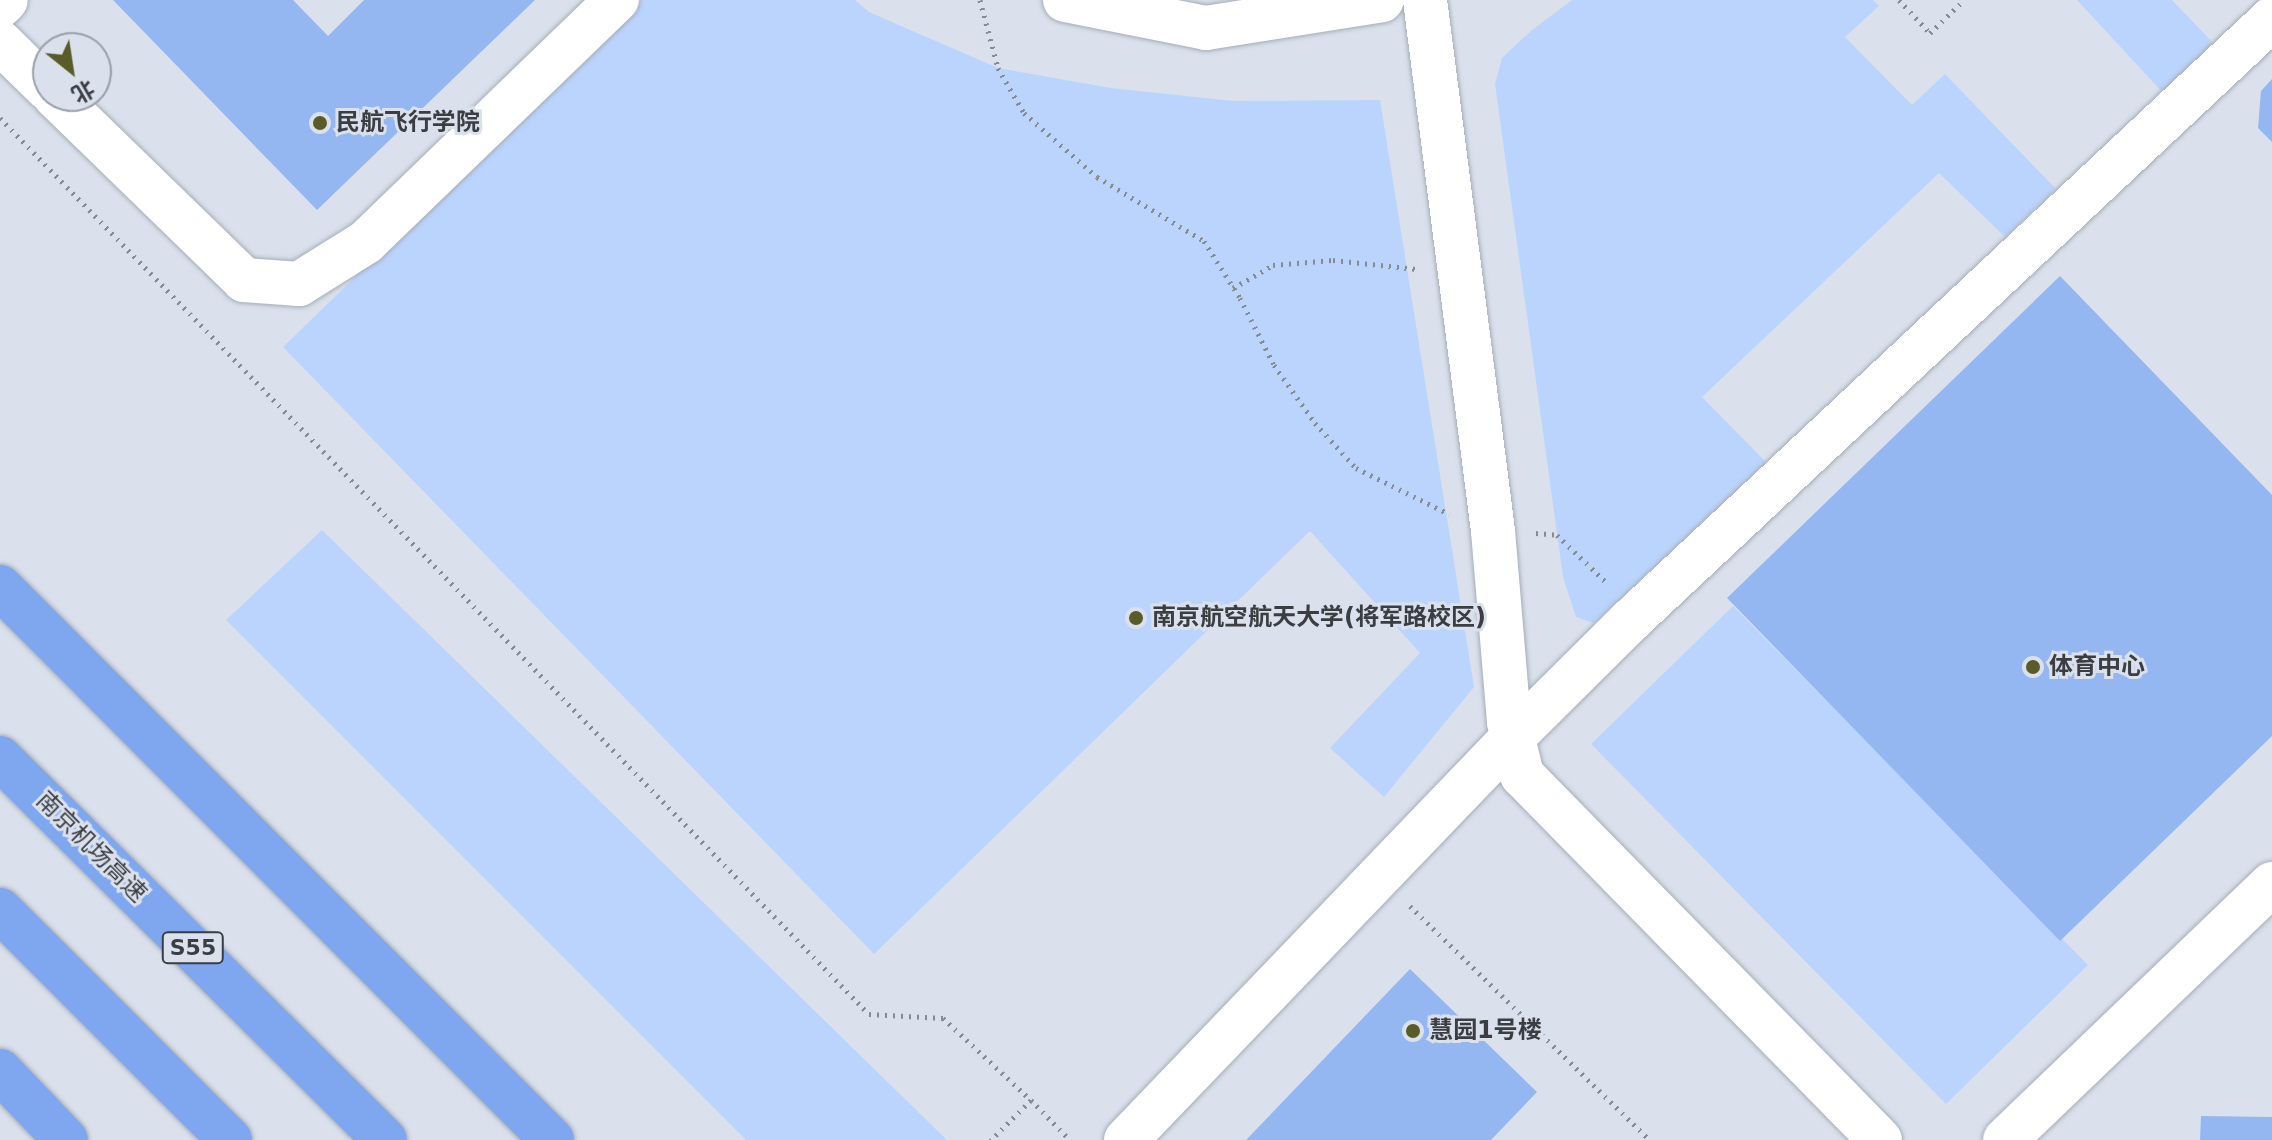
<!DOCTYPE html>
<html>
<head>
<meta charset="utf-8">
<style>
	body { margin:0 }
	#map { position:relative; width:2272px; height:1140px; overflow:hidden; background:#dae1ed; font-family:"DejaVu Sans","Noto Sans SC",sans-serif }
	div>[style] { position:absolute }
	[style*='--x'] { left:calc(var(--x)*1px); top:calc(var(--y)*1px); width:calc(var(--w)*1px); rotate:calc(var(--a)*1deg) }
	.green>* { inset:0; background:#bbd4fd }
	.building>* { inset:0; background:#94b7f2 }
	.path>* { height:5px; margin-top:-2.5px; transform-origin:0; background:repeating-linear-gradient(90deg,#868b93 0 2px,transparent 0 8px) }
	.roads { filter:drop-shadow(0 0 2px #a6adb8) drop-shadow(0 0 2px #a6adb8) }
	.minor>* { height:44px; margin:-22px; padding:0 22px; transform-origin:22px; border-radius:22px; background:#fff }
	.highway>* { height:44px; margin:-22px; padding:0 22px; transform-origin:22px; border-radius:22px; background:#7ea7ef }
	.dots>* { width:22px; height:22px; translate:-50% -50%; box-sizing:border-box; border:4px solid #dae1ed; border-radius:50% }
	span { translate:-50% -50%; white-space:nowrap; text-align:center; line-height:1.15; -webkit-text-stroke:6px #dae1ed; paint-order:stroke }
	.shield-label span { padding:2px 6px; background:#dae1ed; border:2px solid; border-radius:6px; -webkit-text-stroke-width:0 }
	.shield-label { font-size:22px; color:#3a3d42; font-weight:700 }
	.poi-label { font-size:24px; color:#3a3d42; font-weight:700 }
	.left { translate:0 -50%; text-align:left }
	.street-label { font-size:24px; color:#3a3d42 }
	.north { position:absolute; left:32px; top:32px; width:80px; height:80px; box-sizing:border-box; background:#dae1ed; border:2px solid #9a9fa9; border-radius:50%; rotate:150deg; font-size:22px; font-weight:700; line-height:32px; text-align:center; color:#3a3d42 }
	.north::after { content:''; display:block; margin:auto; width:28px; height:36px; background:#595b28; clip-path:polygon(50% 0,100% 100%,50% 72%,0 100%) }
</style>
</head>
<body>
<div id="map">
	<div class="green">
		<i style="clip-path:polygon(641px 0,855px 0,869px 12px,998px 68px,1111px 88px,1233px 101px,1380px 100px,1474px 687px,1384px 797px,1330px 748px,1420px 653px,1310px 531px,874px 954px,283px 347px)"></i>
		<i style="clip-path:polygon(1572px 0,1873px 0,1879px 6px,1845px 37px,1912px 105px,1945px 74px,2056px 189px,2005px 237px,1939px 173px,1702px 397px,1767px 463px,1594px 623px,1576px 617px,1563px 577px,1495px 84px,1502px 58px,1532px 30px)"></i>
		<i style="clip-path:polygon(2077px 0,2172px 0,2215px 45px,2164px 94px)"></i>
		<i style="clip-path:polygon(322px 530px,947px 1140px,746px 1140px,226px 620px)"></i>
		<i style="clip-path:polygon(1733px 606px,2088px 965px,1946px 1104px,1591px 744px)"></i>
	</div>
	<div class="building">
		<i style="clip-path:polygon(113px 0,293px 0,328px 36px,364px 0,535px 0,317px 210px)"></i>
		<i style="clip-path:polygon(2272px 79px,2272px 142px,2258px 128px,2261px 91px)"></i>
		<i style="clip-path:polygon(2060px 276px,2272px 495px,2272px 736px,2060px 941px,1727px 598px)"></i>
		<i style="clip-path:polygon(1410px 969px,1537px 1092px,1491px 1140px,1246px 1140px)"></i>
		<i style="clip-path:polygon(2201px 1116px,2272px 1117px,2272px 1140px,2200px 1140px)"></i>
	</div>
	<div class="path">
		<i style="--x:980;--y:0;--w:70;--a:75.2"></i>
		<i style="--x:998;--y:68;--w:52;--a:60"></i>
		<i style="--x:1024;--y:113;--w:97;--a:41.2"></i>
		<i style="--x:1097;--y:177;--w:125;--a:30.9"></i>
		<i style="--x:1204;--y:241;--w:67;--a:57.7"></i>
		<i style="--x:1240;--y:298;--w:75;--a:63.1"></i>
		<i style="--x:1274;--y:365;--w:71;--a:54.7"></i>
		<i style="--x:1315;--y:423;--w:61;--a:47.7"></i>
		<i style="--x:1356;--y:468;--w:104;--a:26.3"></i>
		<i style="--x:1899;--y:0;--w:45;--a:46.8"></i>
		<i style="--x:1930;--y:33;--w:47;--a:-44.1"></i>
		<i style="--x:0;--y:118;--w:1248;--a:45.88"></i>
		<i style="--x:869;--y:1014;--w:74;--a:3.1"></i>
		<i style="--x:943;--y:1018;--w:120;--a:43"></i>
		<i style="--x:1031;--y:1100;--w:57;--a:135"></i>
		<i style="--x:1233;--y:288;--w:46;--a:-29.9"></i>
		<i style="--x:1273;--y:265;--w:60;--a:-4.8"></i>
		<i style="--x:1333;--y:260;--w:84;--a:6.1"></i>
		<i style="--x:1536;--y:533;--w:21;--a:5"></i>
		<i style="--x:1557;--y:535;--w:72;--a:43.9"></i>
		<i style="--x:1410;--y:906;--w:335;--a:44.3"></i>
		<i style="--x:1031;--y:1100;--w:56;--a:45.7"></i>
	</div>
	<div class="roads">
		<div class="minor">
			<i style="--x:1065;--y:0;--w:144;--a:11.2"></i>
			<i style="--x:1206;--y:28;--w:178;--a:-9"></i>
			<i style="--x:1425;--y:0;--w:535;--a:82.7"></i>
			<i style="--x:1493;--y:531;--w:192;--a:85.2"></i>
			<i style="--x:1509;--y:722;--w:55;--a:76.2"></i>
			<i style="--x:1522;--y:775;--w:511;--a:45.55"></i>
			<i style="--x:0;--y:6;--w:8;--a:-45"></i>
			<i style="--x:0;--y:42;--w:67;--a:44.4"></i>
			<i style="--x:55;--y:96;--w:264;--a:44.2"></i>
			<i style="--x:244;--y:280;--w:55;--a:4.2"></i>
			<i style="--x:299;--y:284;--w:79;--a:-32.1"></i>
			<i style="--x:366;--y:242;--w:349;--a:-44"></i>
			<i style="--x:1126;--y:1140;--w:557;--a:-46.16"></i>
			<i style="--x:1512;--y:738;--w:168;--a:-44.8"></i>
			<i style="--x:1631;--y:620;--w:879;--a:-43.16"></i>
			<i style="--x:2005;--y:1140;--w:370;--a:-43.8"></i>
		</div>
		<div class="highway">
			<i style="--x:0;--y:587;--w:781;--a:45.05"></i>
			<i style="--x:0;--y:758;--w:542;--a:44.78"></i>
			<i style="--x:0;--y:910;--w:325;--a:45"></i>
			<i style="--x:0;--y:1071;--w:95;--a:46.3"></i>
		</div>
	</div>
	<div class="dots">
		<i style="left:320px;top:123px;background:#595b28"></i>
		<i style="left:1136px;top:618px;background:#595b28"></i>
		<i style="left:2033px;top:667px;background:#595b28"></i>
		<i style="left:1413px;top:1031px;background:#595b28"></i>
	</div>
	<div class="shield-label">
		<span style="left:193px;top:948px">S55</span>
	</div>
	<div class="poi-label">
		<span class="left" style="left:336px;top:123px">民航飞行学院</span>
		<span class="left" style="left:1152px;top:618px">南京航空航天大学(将军路校区)</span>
		<span class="left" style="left:2049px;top:667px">体育中心</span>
		<span class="left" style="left:1429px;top:1031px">慧园1号楼</span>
	</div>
	<div class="street-label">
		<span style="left:91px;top:847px;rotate:45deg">南京机场高速</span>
	</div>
	<div class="north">北</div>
</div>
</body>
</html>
